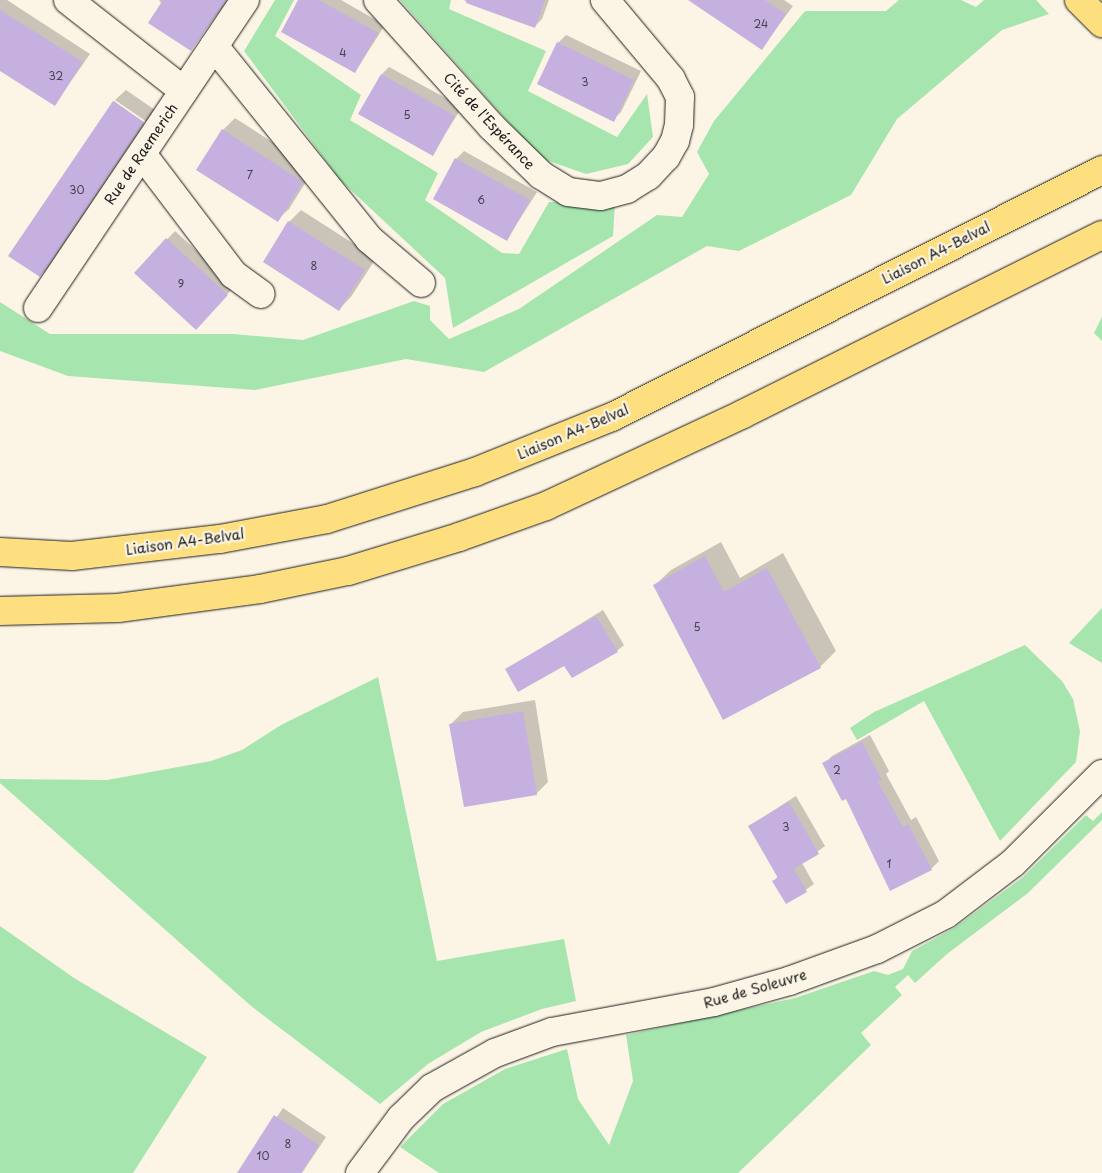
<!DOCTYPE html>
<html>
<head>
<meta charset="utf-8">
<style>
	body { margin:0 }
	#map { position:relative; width:1102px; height:1173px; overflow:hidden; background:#fcf5e5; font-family:"Playpen Sans",sans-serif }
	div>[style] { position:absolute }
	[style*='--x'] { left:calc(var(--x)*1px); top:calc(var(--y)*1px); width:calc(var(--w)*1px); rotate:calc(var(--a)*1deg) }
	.green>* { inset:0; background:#a6e6ae }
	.shadow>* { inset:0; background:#0003 }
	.building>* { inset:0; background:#c6b0df }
	.roads { filter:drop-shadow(0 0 1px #1c1c1c) drop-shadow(0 0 1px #1c1c1c) }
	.street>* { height:28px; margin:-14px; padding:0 14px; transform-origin:14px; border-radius:14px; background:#fcf5e5 }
	.secondary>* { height:28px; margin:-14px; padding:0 14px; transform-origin:14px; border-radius:14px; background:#fcf5e5 }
	.primary>* { height:28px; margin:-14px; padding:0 14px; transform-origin:14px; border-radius:14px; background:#fddf80 }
	.highway>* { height:28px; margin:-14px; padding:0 14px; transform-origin:14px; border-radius:14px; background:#fddf80 }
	span { translate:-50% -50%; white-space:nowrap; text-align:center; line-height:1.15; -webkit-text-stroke:4.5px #fcf5e5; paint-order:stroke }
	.number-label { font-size:11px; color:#46414d }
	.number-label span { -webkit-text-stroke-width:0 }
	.street-label { font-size:14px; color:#1c1c1c }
</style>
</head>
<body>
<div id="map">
	<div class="green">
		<i style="clip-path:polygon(275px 0,294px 0,275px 36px,361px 95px,350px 120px,438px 173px,425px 200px,502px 253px,519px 254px,549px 202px,615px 203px,613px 236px,453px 328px,445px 278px,341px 181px,244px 51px)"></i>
		<i style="clip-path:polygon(400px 0,451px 0,449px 9px,546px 51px,528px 91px,617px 137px,647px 94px,653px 137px,628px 164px,586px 174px,540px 158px)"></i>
		<i style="clip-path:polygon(899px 0,961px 0,976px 7px,984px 0,1036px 0,1049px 14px,1002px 30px,897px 119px,851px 195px,739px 251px,707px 246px,484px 372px,406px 359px,255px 390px,68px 376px,0 351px,0 302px,50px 334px,233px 334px,303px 340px,414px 301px,430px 306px,430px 320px,449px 339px,519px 309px,657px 215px,682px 217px,709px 174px,697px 152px,714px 121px,805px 11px,886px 11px)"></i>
		<i style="clip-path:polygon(1102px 317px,1102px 341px,1094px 333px)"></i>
		<i style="clip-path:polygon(1102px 608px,1102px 663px,1069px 643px)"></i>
		<i style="clip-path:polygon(1025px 645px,1062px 681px,1073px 699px,1080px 731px,1076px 762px,1000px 841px,924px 701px,857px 740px,850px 728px,874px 712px)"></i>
		<i style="clip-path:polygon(378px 677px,437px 961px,564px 939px,576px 1001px,542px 1009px,481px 1032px,428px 1064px,380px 1104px,251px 1006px,0 783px,0 779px,107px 780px,211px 761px,242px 750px,281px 725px)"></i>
		<i style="clip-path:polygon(1102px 812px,1102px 820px,1028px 893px,947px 954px,915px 983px,908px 975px,895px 987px,902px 995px,861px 1033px,871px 1045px,738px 1173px,439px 1173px,400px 1147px,443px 1104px,505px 1069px,567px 1049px,578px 1099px,609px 1145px,633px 1081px,626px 1035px,795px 998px,874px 971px,888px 975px,903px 969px,912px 951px,954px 928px,1023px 877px,1086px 815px,1093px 821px)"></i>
		<i style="clip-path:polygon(0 926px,74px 978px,207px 1057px,133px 1173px,0 1173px)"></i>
	</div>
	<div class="shadow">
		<i style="clip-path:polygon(0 0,7px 0,90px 54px,55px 104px,0 70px)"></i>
		<i style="clip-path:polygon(159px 0,228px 0,191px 50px)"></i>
		<i style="clip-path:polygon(300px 0,341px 0,385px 25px,355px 72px)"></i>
		<i style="clip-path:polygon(463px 0,549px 0,542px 19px,534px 27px)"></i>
		<i style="clip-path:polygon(690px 0,784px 0,793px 6px,761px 49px)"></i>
		<i style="clip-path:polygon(566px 35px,641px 71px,621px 112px,613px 120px,558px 43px)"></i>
		<i style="clip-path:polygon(389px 67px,462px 107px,432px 155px,382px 74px)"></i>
		<i style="clip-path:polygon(126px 90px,155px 110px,147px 122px,115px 100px)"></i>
		<i style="clip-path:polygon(114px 101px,145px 124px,52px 264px,40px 276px,9px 255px)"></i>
		<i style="clip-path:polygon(235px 118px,314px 169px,289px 209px,277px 220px,223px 130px)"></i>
		<i style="clip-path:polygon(464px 151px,537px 192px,507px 239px,456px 159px)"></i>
		<i style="clip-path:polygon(301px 210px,376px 258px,351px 297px,339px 309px,289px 222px)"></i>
		<i style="clip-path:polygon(175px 231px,235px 286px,203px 320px,136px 273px)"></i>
		<i style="clip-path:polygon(721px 542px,740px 578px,783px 553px,836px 651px,820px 667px,655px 585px,671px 570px)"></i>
		<i style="clip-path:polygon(603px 610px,624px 645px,617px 651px,565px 664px,507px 669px)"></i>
		<i style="clip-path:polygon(535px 700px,548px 782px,536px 794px,451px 724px,463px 712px)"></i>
		<i style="clip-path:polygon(870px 735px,889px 771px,886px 774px,911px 820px,916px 817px,939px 861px,931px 869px,846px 797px,824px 764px,832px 756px)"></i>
		<i style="clip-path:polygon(796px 796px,825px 846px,802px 863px,814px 884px,787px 903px,774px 881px,778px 876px,749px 826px)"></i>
		<i style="clip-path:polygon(283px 1108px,326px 1137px,302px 1173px,238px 1173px)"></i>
	</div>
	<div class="building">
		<i style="clip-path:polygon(163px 0,226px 0,191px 51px,148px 23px)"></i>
		<i style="clip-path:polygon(298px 0,319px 0,378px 33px,355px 73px,281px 32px)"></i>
		<i style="clip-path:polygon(466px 0,545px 0,535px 28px,466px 3px)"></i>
		<i style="clip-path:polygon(688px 0,765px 0,786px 14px,762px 50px)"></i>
		<i style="clip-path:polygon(0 10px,83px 62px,55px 106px,0 71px)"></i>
		<i style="clip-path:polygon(557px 42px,634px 80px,614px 122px,537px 84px)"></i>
		<i style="clip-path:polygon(381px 74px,455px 116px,433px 156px,358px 114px)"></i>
		<i style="clip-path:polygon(113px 101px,144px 122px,40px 277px,8px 256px)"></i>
		<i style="clip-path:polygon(222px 129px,303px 182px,278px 222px,196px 170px)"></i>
		<i style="clip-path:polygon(455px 158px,530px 200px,507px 241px,433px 199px)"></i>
		<i style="clip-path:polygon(288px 221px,365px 270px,339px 311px,263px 262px)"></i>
		<i style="clip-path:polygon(166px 238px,228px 295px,196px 330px,134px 273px)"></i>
		<i style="clip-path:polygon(705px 556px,724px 592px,767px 568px,821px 668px,723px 720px,653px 585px)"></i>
		<i style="clip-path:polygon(596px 616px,618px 652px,572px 678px,564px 666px,518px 692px,505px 669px)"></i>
		<i style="clip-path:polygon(523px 711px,537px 795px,464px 807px,449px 724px)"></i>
		<i style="clip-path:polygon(862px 742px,882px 780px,878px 782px,903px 827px,908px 824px,932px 870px,890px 891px,846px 799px,842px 801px,822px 763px)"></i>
		<i style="clip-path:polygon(789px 802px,819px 854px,778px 878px,748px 826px)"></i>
		<i style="clip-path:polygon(794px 869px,807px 892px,786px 904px,772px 881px)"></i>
		<i style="clip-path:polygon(274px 1115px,319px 1145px,301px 1173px,237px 1173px)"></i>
	</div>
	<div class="roads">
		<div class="street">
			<i style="--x:68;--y:0;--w:147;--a:38.1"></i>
			<i style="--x:378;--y:0;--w:169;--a:48.1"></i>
			<i style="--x:491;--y:126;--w:70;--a:44.4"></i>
			<i style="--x:541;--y:175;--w:32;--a:32"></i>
			<i style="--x:568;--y:192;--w:33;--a:7"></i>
			<i style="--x:601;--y:196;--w:27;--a:-15"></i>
			<i style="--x:627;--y:189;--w:25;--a:-32"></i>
			<i style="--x:648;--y:176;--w:26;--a:-47"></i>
			<i style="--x:666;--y:157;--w:18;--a:-61"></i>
			<i style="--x:675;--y:141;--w:16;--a:-76"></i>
			<i style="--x:679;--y:125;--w:28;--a:-88"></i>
			<i style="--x:680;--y:97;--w:20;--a:-117"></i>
			<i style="--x:671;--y:79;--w:103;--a:-129.9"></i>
			<i style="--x:214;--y:46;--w:248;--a:51.2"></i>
			<i style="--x:369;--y:239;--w:68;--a:40.2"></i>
			<i style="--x:142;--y:154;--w:151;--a:52.8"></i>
			<i style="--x:233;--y:274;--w:34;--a:36"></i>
			<i style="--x:38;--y:308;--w:371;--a:-56.1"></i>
		</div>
		<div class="secondary">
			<i style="--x:360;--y:1173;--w:69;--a:-53.3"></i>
			<i style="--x:401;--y:1118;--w:43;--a:-44.1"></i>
			<i style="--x:432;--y:1088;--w:72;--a:-29.1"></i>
			<i style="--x:495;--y:1053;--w:61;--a:-20.2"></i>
			<i style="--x:552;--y:1032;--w:165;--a:-10.5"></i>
			<i style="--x:714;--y:1002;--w:78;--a:-15.6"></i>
			<i style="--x:789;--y:981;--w:94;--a:-20"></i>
			<i style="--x:877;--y:949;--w:77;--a:-26.9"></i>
			<i style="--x:946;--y:914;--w:84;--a:-37.3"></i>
			<i style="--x:1013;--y:863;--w:126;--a:-45"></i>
		</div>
		<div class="primary">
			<i style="--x:1079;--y:0;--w:33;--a:45"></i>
		</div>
		<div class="highway">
			<i style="--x:0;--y:552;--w:72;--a:3.2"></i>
			<i style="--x:72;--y:556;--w:149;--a:-6.6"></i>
			<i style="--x:220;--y:539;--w:109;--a:-10.6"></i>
			<i style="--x:327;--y:519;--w:155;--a:-17.6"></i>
			<i style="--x:475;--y:472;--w:148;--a:-21.9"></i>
			<i style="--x:612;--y:417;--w:549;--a:-26.75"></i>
			<i style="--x:0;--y:611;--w:118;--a:-1.5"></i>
			<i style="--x:118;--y:608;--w:143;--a:-7.6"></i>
			<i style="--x:260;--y:589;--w:90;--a:-11.6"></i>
			<i style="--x:348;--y:571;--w:116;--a:-17"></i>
			<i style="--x:459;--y:537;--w:92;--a:-19.6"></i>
			<i style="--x:546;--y:506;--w:217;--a:-25"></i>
			<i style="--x:743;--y:414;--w:401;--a:-26.5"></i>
		</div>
	</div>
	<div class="number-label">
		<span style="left:761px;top:24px">24</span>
		<span style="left:343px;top:53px">4</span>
		<span style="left:56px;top:76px">32</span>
		<span style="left:585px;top:82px">3</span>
		<span style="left:407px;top:115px">5</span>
		<span style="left:250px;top:175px">7</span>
		<span style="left:77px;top:190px">30</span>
		<span style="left:481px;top:200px">6</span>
		<span style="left:314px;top:266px">8</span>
		<span style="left:181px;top:284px">9</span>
		<span style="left:697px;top:627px">5</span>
		<span style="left:837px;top:770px">2</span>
		<span style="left:786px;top:827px">3</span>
		<span style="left:889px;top:864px">1</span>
		<span style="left:288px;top:1144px">8</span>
		<span style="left:263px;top:1156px">10</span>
	</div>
	<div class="street-label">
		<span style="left:489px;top:121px;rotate:47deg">Cité de l'Espérance</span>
		<span style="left:141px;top:154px;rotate:-56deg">Rue de Raemerich</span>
		<span style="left:936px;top:253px;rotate:-27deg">Liaison A4-Belval</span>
		<span style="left:573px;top:432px;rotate:-23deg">Liaison A4-Belval</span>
		<span style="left:185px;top:542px;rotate:-8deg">Liaison A4-Belval</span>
		<span style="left:755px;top:989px;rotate:-16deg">Rue de Soleuvre</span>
	</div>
</div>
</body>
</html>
